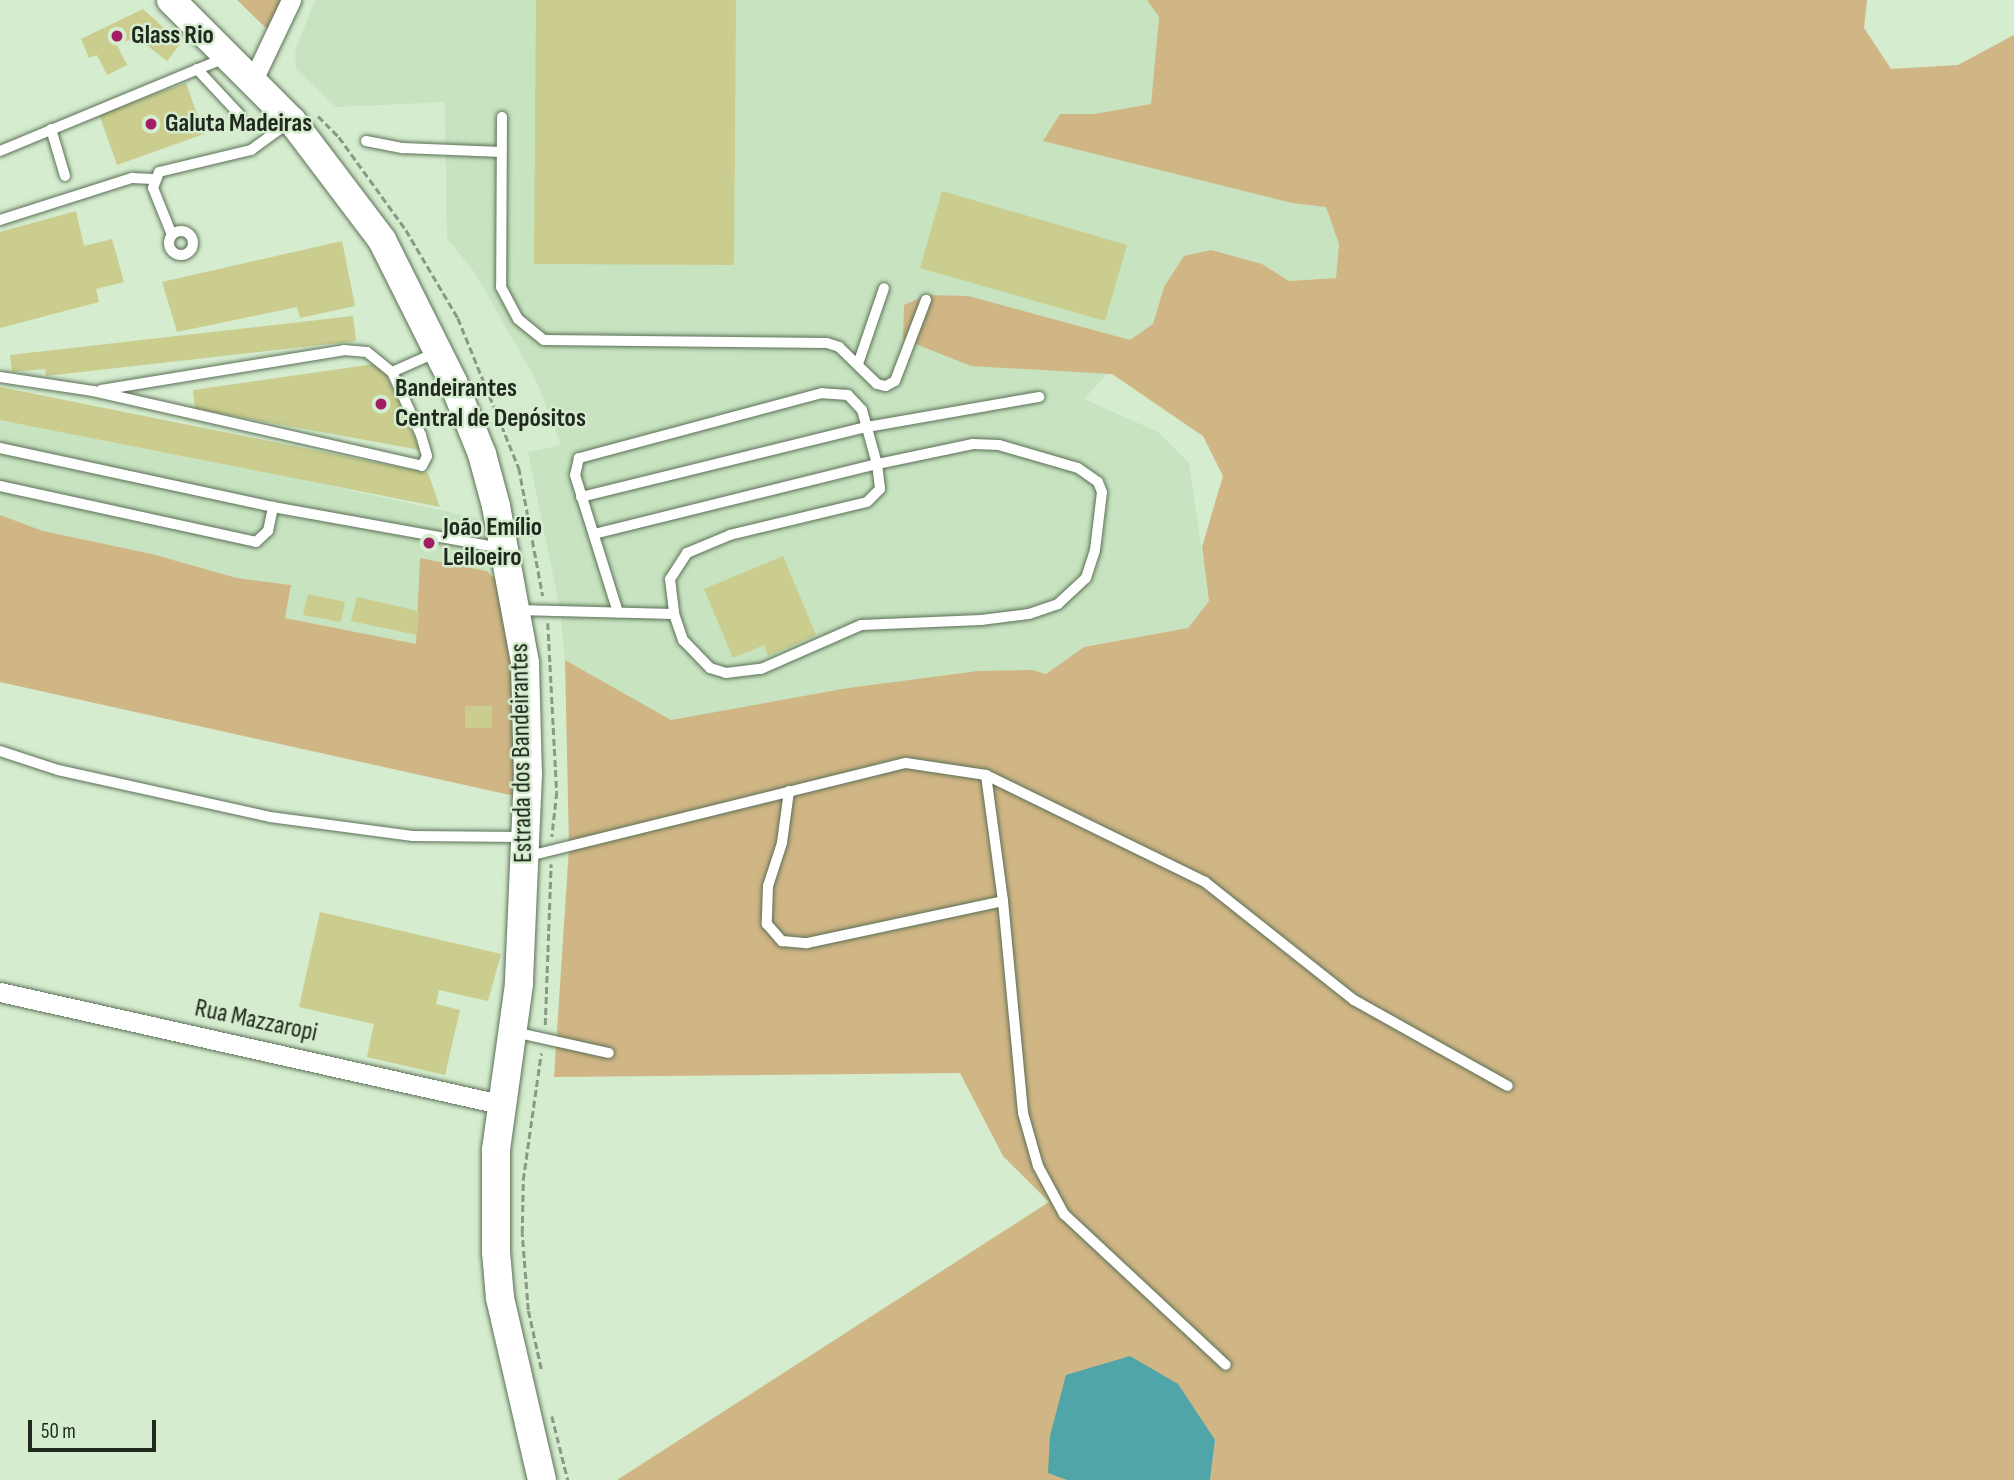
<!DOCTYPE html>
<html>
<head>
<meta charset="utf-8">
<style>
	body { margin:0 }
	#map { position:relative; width:2014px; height:1480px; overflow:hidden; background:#d5eccf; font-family:"Sofia Sans Condensed",sans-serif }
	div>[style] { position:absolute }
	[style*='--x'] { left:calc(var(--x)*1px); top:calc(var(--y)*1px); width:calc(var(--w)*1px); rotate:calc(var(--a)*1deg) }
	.built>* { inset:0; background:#c7e3c0 }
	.green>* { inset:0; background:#d0b585 }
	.water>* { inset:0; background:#4fa5a8 }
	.building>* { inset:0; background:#cacd8e }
	.path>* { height:2.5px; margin-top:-1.25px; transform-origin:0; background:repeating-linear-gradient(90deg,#889984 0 7px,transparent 0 10.5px) }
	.roads { filter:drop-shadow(0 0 2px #5b7056) drop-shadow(0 0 2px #5b7056) }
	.lane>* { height:10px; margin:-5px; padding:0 5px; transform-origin:5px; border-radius:5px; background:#fff }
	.lane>.ring { margin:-5px; padding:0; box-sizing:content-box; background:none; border:10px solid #fff; border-radius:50% }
	.street>* { height:19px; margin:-9.5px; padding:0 9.5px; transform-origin:9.5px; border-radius:9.5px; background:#fff }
	.secondary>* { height:28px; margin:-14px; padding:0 14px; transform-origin:14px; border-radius:14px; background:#fff }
	.dots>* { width:19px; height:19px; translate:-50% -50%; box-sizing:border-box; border:4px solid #d5eccf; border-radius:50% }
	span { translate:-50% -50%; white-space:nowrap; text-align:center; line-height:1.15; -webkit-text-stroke:5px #d5eccf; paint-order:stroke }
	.poi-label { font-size:26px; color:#21291e; font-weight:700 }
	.left { translate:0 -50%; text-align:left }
	.street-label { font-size:26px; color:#21291e }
	.scale { position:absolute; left:28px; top:1420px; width:128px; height:32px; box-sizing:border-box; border:4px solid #21291e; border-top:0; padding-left:9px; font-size:21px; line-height:24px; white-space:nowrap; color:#21291e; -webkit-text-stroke:5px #d5eccf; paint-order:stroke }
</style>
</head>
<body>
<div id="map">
	<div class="built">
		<i style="clip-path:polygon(315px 0,1147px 0,1159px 17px,1151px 104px,1094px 114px,1060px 114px,1044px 141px,1292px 203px,1326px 207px,1339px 244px,1336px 278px,1289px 281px,1262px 264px,1164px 287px,1153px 324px,1084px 399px,1158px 432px,1189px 463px,1209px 601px,1188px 628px,1084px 647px,1046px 674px,1031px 670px,848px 688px,671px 720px,565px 660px,560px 609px,528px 452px,561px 445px,536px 380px,475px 273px,447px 238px,445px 102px,336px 107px,296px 69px,295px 52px)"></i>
		<i style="clip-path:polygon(0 420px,180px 453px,477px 518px,487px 571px,421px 558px,416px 644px,285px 618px,291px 585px,237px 578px,152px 554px,43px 531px,0 515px)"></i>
	</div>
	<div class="green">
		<i style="clip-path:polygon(237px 0,281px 0,267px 29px)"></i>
		<i style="clip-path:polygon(1147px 0,1867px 0,1864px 28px,1891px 69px,1958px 65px,2014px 35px,2014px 1480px,1210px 1480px,1215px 1440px,1048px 1472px,1067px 1480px,617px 1480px,1049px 1202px,1003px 1156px,960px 1073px,554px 1077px,569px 848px,565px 660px,671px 720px,848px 688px,978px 671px,1032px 670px,1046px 674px,1084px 647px,1188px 628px,1209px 601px,1202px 547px,1223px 476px,1203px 436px,1112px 374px,971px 366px,903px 339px,904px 305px,927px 295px,968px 296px,1130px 340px,1153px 324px,1164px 287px,1184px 256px,1211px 250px,1262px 264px,1289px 281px,1336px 278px,1339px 244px,1326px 207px,1292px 203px,1043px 141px,1060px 114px,1094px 114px,1151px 104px,1159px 17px)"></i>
		<i style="clip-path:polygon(0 515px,43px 531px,152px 554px,237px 578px,291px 585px,285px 618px,416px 644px,420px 558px,487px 571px,502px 586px,513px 650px,515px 796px,0 682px)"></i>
	</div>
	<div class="water">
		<i style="clip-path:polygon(1130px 1356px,1178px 1384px,1215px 1440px,1210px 1480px,1067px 1480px,1048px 1473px,1050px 1436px,1066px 1375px)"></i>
	</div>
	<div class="building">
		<i style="clip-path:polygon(536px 0,736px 0,734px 265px,534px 264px)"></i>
		<i style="clip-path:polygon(143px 9px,181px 43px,167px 61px,136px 37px,117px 45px,127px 65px,107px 75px,97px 55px,89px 58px,81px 39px)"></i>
		<i style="clip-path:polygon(186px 83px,204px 134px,117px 165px,99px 114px)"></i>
		<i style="clip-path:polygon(942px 191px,1127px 245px,1105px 321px,920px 268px)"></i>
		<i style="clip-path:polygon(76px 211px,84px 246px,112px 239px,124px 282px,96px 289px,99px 302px,0 328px,0 232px)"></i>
		<i style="clip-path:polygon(342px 241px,355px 306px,300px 318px,297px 307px,177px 332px,162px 282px)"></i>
		<i style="clip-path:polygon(353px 316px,356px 341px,46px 376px,45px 369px,12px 372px,10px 355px)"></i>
		<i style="clip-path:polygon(381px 363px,420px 450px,195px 409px,193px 390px)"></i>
		<i style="clip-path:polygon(0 387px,428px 473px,440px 507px,0 420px)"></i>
		<i style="clip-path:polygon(783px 556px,816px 635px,768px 656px,764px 645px,733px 658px,704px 589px)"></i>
		<i style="clip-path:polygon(308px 594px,345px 602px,341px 622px,303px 615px)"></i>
		<i style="clip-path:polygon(357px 597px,419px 611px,417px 635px,351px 621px)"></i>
		<i style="clip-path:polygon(465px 706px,492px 706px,492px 728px,465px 728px)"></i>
		<i style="clip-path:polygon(320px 912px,501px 954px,488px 1001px,439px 990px,436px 1004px,460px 1010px,445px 1075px,367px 1057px,374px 1024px,299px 1007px)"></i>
	</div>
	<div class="path">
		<i style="--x:318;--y:116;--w:30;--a:45"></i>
		<i style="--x:339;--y:137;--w:115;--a:54.2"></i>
		<i style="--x:406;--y:230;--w:102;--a:59.4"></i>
		<i style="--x:458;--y:318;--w:162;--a:67.9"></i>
		<i style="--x:519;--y:468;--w:130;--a:79.4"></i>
		<i style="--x:548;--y:623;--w:169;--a:87"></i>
		<i style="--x:557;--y:792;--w:45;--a:96.3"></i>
		<i style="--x:545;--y:1025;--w:161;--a:-87.9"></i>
		<i style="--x:541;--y:1369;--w:60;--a:-102.4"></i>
		<i style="--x:528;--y:1310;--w:77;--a:-94.5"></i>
		<i style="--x:522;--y:1233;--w:53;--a:-88.9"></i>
		<i style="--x:523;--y:1180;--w:128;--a:-81.9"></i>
		<i style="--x:552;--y:1416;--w:66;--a:76"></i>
	</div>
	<div class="roads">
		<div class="lane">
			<i style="--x:197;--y:69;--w:62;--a:47"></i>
			<i style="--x:502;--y:117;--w:170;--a:90.3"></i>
			<i style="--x:501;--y:287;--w:36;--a:62"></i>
			<i style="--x:518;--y:319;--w:33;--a:39"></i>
			<i style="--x:544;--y:340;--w:283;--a:0.6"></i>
			<i style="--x:827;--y:343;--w:13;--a:18"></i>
			<i style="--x:839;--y:347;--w:53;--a:44.2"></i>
			<i style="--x:877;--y:384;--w:9;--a:13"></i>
			<i style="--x:886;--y:386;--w:10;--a:-29"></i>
			<i style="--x:895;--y:381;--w:87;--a:-69.1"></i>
			<i style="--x:51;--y:129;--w:49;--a:73.4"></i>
			<i style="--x:366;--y:141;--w:38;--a:11"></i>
			<i style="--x:403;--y:148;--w:98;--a:2.3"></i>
			<i style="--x:0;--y:151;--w:243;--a:-22.5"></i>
			<i style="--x:0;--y:220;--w:139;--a:-17.7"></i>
			<i style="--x:132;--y:178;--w:21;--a:3"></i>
			<i class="ring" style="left:169px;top:231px;width:14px;height:14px"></i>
			<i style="--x:172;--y:235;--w:51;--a:-112"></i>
			<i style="--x:153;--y:188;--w:17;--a:-69"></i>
			<i style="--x:159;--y:172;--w:95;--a:-13.4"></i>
			<i style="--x:251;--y:150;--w:49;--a:-35.9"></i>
			<i style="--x:858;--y:364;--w:80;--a:-71.1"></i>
			<i style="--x:0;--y:377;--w:94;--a:8.6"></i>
			<i style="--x:93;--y:391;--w:337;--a:12.8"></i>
			<i style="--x:422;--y:466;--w:11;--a:-63"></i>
			<i style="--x:427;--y:456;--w:22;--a:-106"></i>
			<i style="--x:421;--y:435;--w:69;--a:-114.7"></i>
			<i style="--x:392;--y:372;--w:47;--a:-23.8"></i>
			<i style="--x:101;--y:390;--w:246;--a:-9.3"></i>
			<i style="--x:344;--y:350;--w:23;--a:5"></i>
			<i style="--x:367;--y:352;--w:32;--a:39"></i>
			<i style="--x:0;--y:448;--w:279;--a:12.2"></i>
			<i style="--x:273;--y:507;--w:231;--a:10.2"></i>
			<i style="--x:0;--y:486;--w:262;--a:12.3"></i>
			<i style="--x:256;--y:542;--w:16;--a:-43"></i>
			<i style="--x:268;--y:531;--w:25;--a:-78"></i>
			<i style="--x:581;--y:497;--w:294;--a:-13.8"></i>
			<i style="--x:867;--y:427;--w:175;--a:-9.9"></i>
			<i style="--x:594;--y:534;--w:292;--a:-13.9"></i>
			<i style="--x:877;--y:464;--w:56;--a:-105.5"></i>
			<i style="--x:862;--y:410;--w:21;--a:-133"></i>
			<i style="--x:848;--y:395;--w:26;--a:-176"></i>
			<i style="--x:822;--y:393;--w:252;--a:165"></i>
			<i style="--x:579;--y:458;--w:17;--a:103"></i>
			<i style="--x:575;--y:475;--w:144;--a:72.6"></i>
			<i style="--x:517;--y:610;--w:157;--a:1.5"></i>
			<i style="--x:674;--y:614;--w:28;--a:71"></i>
			<i style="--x:683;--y:640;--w:39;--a:46"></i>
			<i style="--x:710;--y:668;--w:17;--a:17"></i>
			<i style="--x:726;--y:673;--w:35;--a:-7"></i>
			<i style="--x:761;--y:669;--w:109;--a:-23.7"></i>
			<i style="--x:861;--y:625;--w:120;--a:-2.4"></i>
			<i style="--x:981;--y:620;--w:48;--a:-7.1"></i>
			<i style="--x:1029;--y:614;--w:31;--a:-19"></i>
			<i style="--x:1058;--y:604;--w:38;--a:-43"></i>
			<i style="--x:1086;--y:578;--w:29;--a:-72"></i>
			<i style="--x:1095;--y:550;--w:58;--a:-83.1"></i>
			<i style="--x:1102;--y:492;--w:11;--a:-112"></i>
			<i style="--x:1098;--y:482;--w:24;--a:-145"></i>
			<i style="--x:1078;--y:468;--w:82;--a:-163.8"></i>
			<i style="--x:999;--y:445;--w:26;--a:-178"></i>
			<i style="--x:973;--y:444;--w:98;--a:168.2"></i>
			<i style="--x:877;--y:464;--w:25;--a:83"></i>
			<i style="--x:880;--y:489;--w:18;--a:135"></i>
			<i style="--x:867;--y:502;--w:141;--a:166.5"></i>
			<i style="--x:730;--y:535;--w:47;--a:157.3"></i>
			<i style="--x:687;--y:553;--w:31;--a:123"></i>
			<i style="--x:670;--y:579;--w:35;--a:83"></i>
			<i style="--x:0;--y:751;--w:61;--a:18.1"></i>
			<i style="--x:58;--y:770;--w:217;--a:12.5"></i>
			<i style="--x:270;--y:817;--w:144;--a:7.6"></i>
			<i style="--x:413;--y:836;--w:109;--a:0.5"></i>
			<i style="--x:986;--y:775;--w:127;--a:82.3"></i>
			<i style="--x:1003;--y:901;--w:213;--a:84.6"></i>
			<i style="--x:1023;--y:1113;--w:55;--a:74.2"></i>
			<i style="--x:1038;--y:1166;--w:55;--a:61.6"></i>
			<i style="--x:1064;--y:1214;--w:221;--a:43"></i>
			<i style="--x:789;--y:791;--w:52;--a:97.7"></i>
			<i style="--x:782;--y:843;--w:45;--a:108"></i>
			<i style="--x:768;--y:886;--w:38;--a:92"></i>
			<i style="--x:767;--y:924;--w:23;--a:49"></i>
			<i style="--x:782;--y:941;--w:25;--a:5"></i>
			<i style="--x:807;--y:943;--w:200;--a:-12.1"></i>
			<i style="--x:529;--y:856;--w:388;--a:-13.9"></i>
			<i style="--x:906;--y:763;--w:81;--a:8.5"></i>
			<i style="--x:986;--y:775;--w:244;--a:26"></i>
			<i style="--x:1205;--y:882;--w:190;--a:38.4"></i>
			<i style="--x:1354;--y:1000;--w:176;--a:29.2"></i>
			<i style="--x:514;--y:1032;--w:97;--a:12.5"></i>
		</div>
		<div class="street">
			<i style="--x:253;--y:80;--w:89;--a:-64.6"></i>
			<i style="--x:0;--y:992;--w:512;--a:12.63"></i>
		</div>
		<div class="secondary">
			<i style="--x:171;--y:0;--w:171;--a:45"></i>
			<i style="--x:292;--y:121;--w:149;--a:52.9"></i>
			<i style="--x:382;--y:240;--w:159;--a:63.4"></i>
			<i style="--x:453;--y:382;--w:78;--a:68.1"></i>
			<i style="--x:482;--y:454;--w:54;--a:74.9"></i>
			<i style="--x:496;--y:506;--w:160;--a:79.5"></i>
			<i style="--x:525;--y:663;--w:111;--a:88.5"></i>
			<i style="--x:528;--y:774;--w:210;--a:92.5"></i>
			<i style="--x:519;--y:984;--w:168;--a:97.9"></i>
			<i style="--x:496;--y:1150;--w:102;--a:90"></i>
			<i style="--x:496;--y:1252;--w:46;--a:85"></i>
			<i style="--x:500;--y:1298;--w:187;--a:77"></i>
		</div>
	</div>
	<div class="dots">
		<i style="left:117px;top:36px;background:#a31c66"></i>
		<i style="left:151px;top:124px;background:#a31c66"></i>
		<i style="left:381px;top:404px;background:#a31c66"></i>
		<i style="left:429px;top:543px;background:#a31c66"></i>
	</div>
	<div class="poi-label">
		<span class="left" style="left:131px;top:36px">Glass Rio</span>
		<span class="left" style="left:165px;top:124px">Galuta Madeiras</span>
		<span class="left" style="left:395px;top:404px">Bandeirantes<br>Central de Depósitos</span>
		<span class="left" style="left:443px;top:543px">João Emílio<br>Leiloeiro</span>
	</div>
	<div class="street-label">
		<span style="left:522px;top:753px;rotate:-91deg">Estrada dos Bandeirantes</span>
		<span style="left:256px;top:1021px;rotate:12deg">Rua Mazzaropi</span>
	</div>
	<div class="scale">50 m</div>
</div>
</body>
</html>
